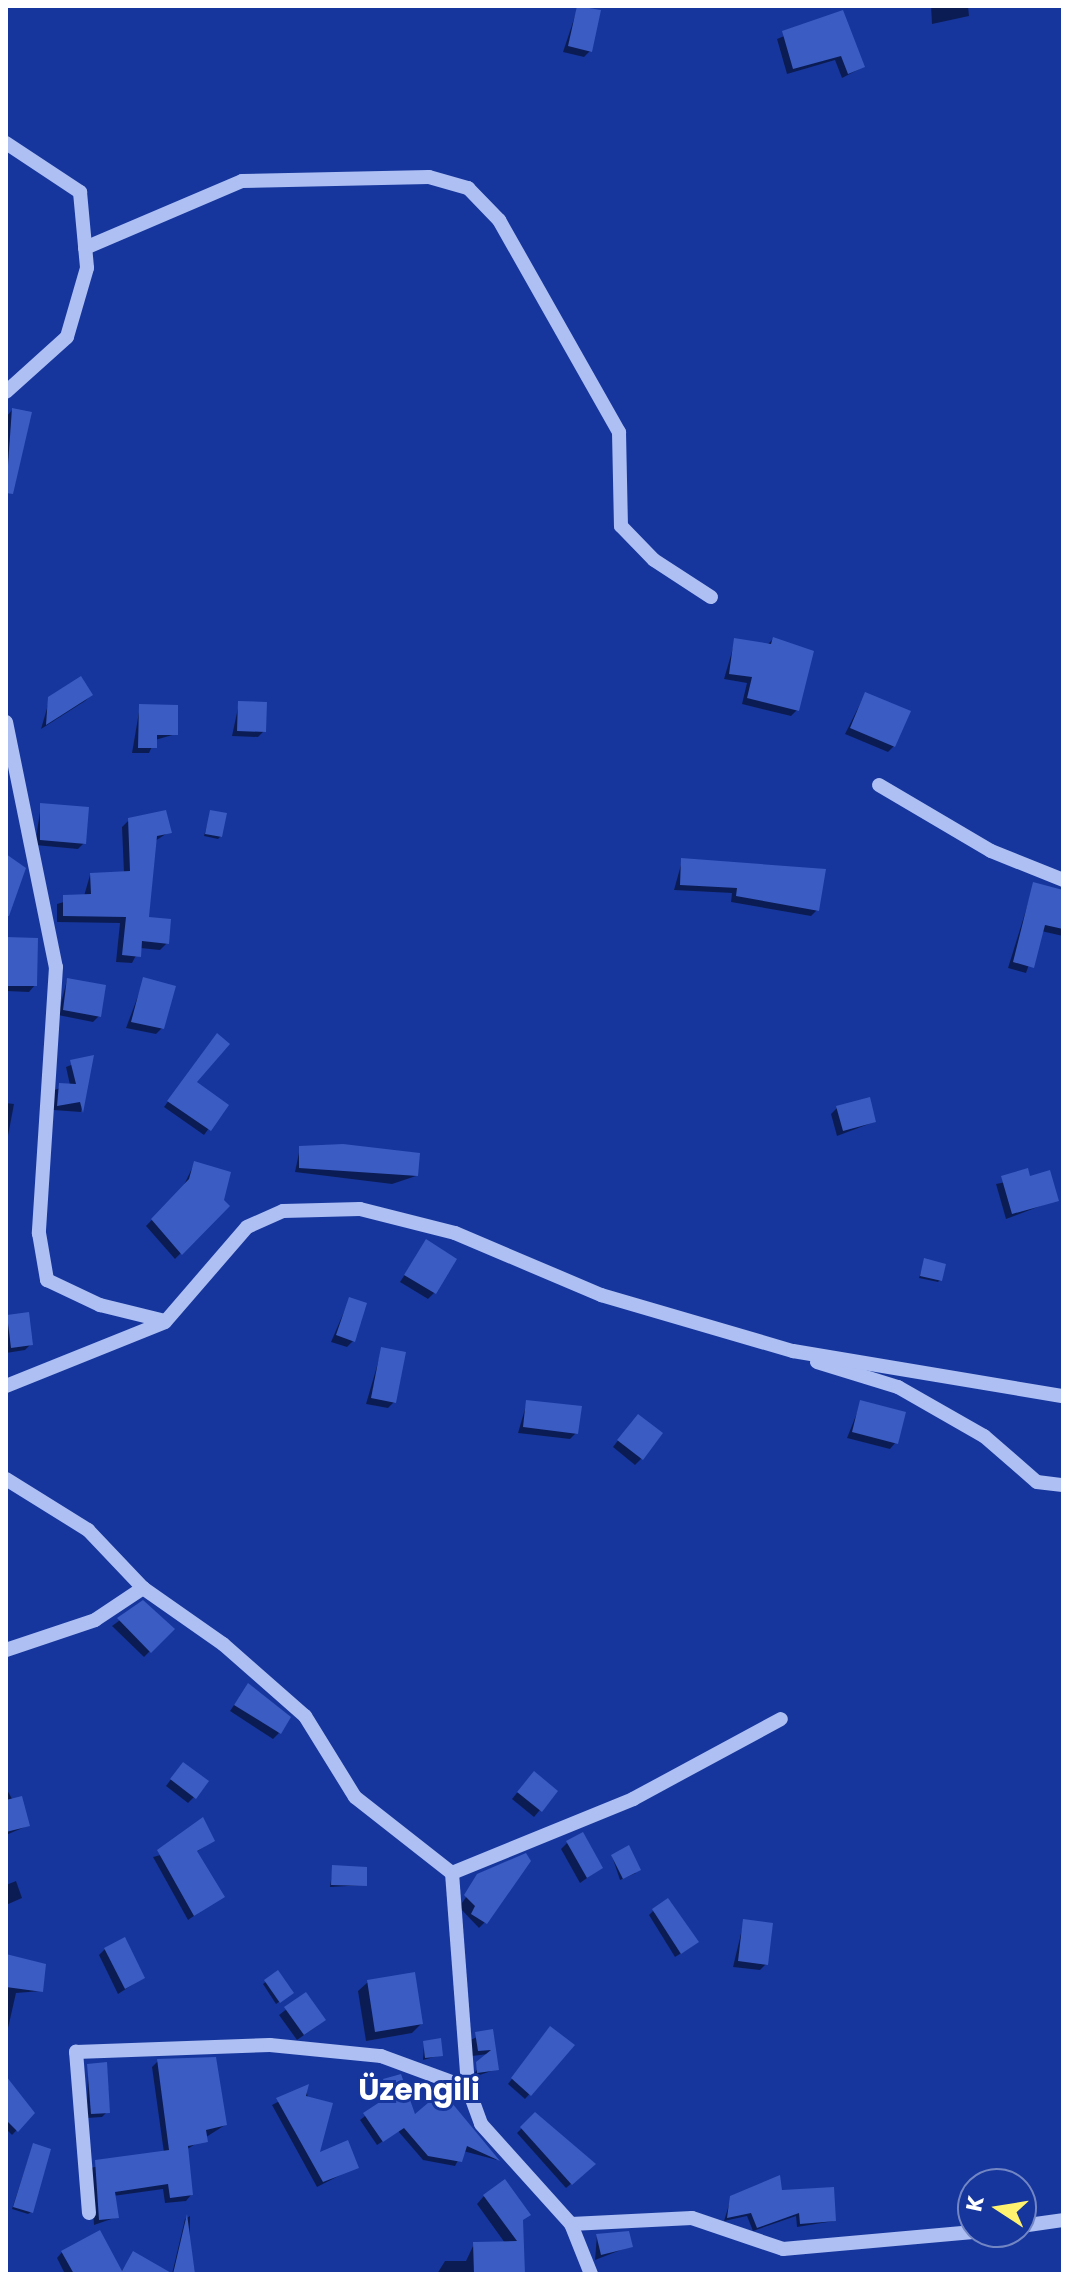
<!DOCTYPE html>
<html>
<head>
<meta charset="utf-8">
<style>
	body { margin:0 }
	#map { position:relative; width:1069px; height:2280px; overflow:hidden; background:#16369d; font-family:Poppins,sans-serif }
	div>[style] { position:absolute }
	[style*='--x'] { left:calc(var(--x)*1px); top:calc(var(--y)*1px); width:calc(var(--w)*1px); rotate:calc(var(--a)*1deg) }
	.shadow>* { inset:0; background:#0007 }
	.building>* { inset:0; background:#3b5cc2 }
	.minor>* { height:14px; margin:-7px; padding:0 7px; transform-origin:7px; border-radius:7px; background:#adbff3 }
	span { translate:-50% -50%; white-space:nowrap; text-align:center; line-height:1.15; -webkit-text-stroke:6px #16369d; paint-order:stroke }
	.quarter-label { font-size:30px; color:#fff; font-weight:700 }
	.frame { position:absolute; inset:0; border:8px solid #fff; pointer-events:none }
	.north { position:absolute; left:957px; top:2168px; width:80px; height:80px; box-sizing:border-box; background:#16369d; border:2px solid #7386c4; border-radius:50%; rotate:282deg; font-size:22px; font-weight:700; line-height:32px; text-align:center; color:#fff }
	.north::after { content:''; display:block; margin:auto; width:28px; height:36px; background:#fff26f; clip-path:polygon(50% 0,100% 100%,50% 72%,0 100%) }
</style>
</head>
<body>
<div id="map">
	<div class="shadow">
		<i style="clip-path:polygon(931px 6px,968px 6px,969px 16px,932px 24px)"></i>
		<i style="clip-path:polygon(578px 7px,590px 51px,584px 57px,563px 52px)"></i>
		<i style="clip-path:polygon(842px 12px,863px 67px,842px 78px,835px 60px,787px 74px,777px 39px)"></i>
		<i style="clip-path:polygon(12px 410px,12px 470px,6px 469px,6px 417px)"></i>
		<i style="clip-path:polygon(773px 639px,797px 710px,791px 716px,742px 704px,747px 683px,724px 679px,735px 641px,767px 645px)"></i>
		<i style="clip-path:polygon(865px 694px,894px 746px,888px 752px,845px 734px)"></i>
		<i style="clip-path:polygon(91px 695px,85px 701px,41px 729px,50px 698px)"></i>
		<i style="clip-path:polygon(239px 703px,264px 731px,258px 737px,232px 736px)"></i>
		<i style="clip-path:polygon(140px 706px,176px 734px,155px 740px,149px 753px,132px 753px)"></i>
		<i style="clip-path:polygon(41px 805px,84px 843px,78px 849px,35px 845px)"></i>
		<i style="clip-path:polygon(211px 812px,221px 836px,218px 839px,204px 836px)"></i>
		<i style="clip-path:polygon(129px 820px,169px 832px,155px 841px,147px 919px,167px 943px,160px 950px,140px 948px,132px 963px,116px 962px,120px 923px,57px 922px,57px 904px,84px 896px,90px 875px,124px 874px,122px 827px)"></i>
		<i style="clip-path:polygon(682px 861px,817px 910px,811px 916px,731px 902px,732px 893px,674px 890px)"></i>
		<i style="clip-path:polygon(1034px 884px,1063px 892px,1063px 936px,1041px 931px,1026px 973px,1008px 968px)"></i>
		<i style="clip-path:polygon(6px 943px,35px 985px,29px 992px,6px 991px)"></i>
		<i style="clip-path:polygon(67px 980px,99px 1016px,93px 1022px,58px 1015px)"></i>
		<i style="clip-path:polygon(144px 980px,162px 1028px,156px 1034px,126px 1028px)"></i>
		<i style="clip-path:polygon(212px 1041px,194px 1083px,226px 1105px,204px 1135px,164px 1107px)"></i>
		<i style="clip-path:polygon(91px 1057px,81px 1112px,53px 1110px,54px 1090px,70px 1085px,66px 1067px)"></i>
		<i style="clip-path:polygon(6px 1103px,14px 1104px,8px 1136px,6px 1136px)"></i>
		<i style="clip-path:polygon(837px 1108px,874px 1122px,837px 1136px,831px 1114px)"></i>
		<i style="clip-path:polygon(300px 1148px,416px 1176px,392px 1184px,295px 1172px)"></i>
		<i style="clip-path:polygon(194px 1164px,227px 1206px,175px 1259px,146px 1226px,183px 1187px)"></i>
		<i style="clip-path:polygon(1049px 1173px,1056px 1200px,1006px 1219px,996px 1184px)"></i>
		<i style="clip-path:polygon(426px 1242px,434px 1293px,428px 1299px,400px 1282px)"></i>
		<i style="clip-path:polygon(925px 1261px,940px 1280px,938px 1282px,919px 1278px)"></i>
		<i style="clip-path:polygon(349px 1300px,353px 1341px,347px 1347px,331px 1342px)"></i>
		<i style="clip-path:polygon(6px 1319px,31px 1344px,25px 1350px,6px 1353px)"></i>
		<i style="clip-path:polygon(382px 1349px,394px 1402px,388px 1408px,366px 1404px)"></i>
		<i style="clip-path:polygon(527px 1402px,576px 1433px,570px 1439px,518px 1433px)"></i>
		<i style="clip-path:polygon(861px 1403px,896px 1442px,890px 1449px,847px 1438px)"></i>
		<i style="clip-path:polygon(632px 1422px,641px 1459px,635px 1465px,613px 1447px)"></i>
		<i style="clip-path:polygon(143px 1603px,172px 1629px,144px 1657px,112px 1626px)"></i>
		<i style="clip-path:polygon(248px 1685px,279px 1733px,273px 1739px,230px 1711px)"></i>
		<i style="clip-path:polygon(177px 1771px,194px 1797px,188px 1803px,166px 1786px)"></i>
		<i style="clip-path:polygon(528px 1779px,556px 1791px,534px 1817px,512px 1799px)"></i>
		<i style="clip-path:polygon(6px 1788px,27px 1826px,6px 1835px)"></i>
		<i style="clip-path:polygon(213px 1841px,196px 1852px,223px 1896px,188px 1920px,153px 1857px)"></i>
		<i style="clip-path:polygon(567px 1843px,601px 1868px,580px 1883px,561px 1849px)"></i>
		<i style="clip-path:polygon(612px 1856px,636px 1873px,620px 1880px)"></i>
		<i style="clip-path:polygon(333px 1867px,365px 1885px,330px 1887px)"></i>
		<i style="clip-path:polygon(16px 1881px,22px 1898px,6px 1905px,6px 1885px)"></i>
		<i style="clip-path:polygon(477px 1882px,485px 1922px,479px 1928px,459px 1907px)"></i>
		<i style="clip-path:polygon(653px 1911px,691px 1947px,675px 1957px,649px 1915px)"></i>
		<i style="clip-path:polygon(744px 1921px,766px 1964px,760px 1970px,733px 1967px)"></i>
		<i style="clip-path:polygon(105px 1949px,143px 1978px,118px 1994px,99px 1955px)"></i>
		<i style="clip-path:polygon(6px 1957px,41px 1991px,16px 1993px,6px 2037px)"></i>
		<i style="clip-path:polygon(277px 1973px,289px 1995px,276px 2004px,263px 1984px)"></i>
		<i style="clip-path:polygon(368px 1982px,421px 2024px,412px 2033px,366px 2041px,358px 1991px)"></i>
		<i style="clip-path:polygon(306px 1994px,317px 2026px,297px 2040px,279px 2015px)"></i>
		<i style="clip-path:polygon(491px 2031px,497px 2069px,471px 2078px,488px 2054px,472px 2056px,470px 2040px)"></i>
		<i style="clip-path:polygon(546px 2034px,572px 2046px,525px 2099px,508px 2084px)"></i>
		<i style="clip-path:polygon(424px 2043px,441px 2055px,423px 2060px)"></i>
		<i style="clip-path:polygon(158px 2061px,225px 2125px,186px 2150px,191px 2195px,186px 2201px,165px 2203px,163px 2189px,113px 2196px,117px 2217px,94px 2225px,90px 2168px,164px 2153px,152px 2067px)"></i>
		<i style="clip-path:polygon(88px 2066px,107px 2112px,102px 2117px,87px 2118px)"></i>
		<i style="clip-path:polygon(6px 2080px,33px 2113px,12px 2135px,6px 2129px)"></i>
		<i style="clip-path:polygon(384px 2081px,414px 2117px,442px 2094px,497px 2160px,463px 2151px,455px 2166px,423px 2160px,398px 2131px,377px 2145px,360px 2120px,384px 2101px)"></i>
		<i style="clip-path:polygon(306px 2087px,317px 2155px,356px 2167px,317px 2187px,272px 2105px)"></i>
		<i style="clip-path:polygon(535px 2115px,588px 2169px,566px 2188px,517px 2133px)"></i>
		<i style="clip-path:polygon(33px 2145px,31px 2212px,28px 2214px,12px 2209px)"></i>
		<i style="clip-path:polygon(778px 2177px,781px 2192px,834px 2221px,797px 2227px,796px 2216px,753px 2231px,747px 2216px,724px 2221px,731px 2198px)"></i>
		<i style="clip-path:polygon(484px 2196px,521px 2222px,523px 2274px,437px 2274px,445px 2261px,466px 2261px,474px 2244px,505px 2243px,477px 2204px)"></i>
		<i style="clip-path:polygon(190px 2216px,189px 2274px,172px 2274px,185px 2219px)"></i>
		<i style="clip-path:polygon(597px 2235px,631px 2246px,595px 2260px)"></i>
		<i style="clip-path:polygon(62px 2252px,121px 2272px,134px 2253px,159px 2274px,65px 2274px,57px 2258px)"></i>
	</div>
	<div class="building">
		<i style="clip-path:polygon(577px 6px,601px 10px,592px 52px,568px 46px)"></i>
		<i style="clip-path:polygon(843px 10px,865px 67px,848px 74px,841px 56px,793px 69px,782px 31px)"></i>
		<i style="clip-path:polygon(12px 408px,32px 412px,13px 494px,6px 493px)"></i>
		<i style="clip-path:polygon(773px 637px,814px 651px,799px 711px,747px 698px,752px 677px,729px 674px,734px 638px,771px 644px)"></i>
		<i style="clip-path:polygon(81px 676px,93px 695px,46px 725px,48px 697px)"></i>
		<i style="clip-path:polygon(865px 692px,911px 711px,895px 747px,850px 728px)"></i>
		<i style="clip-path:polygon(238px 701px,267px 702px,266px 732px,237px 731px)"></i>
		<i style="clip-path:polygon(139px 704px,178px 705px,178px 735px,157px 735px,157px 748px,138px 748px)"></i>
		<i style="clip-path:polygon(40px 803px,89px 807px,86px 844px,40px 840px)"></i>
		<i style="clip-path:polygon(166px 810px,172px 833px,157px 836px,149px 917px,171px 919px,169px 944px,142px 941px,141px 957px,122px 955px,126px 917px,63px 916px,63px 895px,91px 894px,90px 873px,130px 871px,128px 818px)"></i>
		<i style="clip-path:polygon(210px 810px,227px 813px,222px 837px,205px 834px)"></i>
		<i style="clip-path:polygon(6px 854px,26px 868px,9px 916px,6px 916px)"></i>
		<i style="clip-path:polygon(681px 858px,826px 869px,819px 911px,736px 896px,737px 888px,680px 885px)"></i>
		<i style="clip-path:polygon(1033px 882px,1063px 890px,1063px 929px,1045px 925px,1034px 968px,1013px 962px)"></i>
		<i style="clip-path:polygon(6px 937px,38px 938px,37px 986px,6px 986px)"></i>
		<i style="clip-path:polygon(143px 977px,176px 986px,164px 1029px,131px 1022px)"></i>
		<i style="clip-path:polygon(67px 978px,106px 985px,101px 1017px,63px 1010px)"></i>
		<i style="clip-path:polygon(217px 1033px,230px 1044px,197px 1082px,229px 1105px,211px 1131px,167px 1101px)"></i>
		<i style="clip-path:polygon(94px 1055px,83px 1113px,80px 1102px,57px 1106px,59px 1083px,76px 1084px,70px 1060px)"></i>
		<i style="clip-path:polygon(870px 1097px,876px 1122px,843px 1131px,836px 1106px)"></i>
		<i style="clip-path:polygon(343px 1144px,420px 1153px,418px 1176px,299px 1168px,299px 1146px)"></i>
		<i style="clip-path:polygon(194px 1161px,231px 1172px,224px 1200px,230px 1206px,182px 1255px,151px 1219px,189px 1179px)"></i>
		<i style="clip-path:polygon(1028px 1168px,1030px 1176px,1050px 1170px,1059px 1201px,1012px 1214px,1001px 1176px)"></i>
		<i style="clip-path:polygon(426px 1239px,457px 1259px,436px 1294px,404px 1275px)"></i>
		<i style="clip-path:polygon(924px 1258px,946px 1264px,942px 1281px,920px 1276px)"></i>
		<i style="clip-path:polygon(349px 1297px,367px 1303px,355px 1342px,336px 1335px)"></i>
		<i style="clip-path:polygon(29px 1312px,33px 1345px,11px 1348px,7px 1315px)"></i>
		<i style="clip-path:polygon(381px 1347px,406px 1352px,396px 1403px,371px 1398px)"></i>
		<i style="clip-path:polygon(526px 1400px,582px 1406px,578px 1434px,523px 1427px)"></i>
		<i style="clip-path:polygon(860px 1400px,906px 1412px,898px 1444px,852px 1432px)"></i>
		<i style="clip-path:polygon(638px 1414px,663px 1433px,643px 1460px,617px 1440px)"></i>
		<i style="clip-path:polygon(143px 1600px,175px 1629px,151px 1653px,117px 1618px)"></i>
		<i style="clip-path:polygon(248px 1683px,291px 1717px,281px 1734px,234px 1705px)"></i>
		<i style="clip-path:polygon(183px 1762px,209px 1781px,196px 1799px,170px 1779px)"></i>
		<i style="clip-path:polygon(534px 1771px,558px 1791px,542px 1812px,517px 1792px)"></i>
		<i style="clip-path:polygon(22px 1796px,30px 1826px,6px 1832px,6px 1800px)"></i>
		<i style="clip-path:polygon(203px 1817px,215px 1841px,197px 1851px,225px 1897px,194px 1916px,157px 1850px)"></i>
		<i style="clip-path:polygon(583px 1832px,603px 1868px,587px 1878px,566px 1841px)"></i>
		<i style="clip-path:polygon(629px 1845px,641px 1870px,623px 1879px,611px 1855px)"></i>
		<i style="clip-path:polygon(526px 1853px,531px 1861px,487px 1924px,471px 1914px,475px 1906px,464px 1895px,477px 1874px)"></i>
		<i style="clip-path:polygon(332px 1865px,367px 1867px,367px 1886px,331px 1885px)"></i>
		<i style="clip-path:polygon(668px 1898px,699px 1942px,681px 1954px,652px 1909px)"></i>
		<i style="clip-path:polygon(743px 1919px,773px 1923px,768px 1965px,738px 1961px)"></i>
		<i style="clip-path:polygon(125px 1937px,145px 1978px,125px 1989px,104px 1948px)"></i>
		<i style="clip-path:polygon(6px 1954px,46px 1964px,43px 1992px,6px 1987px)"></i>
		<i style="clip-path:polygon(278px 1970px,294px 1993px,280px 2003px,264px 1980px)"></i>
		<i style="clip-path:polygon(415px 1972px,423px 2024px,375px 2032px,367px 1980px)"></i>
		<i style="clip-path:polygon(306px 1992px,326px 2020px,304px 2035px,284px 2007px)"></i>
		<i style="clip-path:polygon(550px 2026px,575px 2045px,531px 2096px,511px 2078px)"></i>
		<i style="clip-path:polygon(493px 2029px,499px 2070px,477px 2073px,476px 2062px,491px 2050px,478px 2051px,475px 2032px)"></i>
		<i style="clip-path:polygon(441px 2038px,443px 2056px,425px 2058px,423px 2041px)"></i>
		<i style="clip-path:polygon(216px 2057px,227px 2125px,206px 2130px,208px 2142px,188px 2146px,193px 2195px,170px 2198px,168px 2184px,115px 2192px,119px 2218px,99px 2220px,95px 2160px,169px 2150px,157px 2059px)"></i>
		<i style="clip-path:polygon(107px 2062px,110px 2113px,91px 2114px,87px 2064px)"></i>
		<i style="clip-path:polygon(401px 2074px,415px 2114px,442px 2091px,500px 2161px,467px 2146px,462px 2162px,428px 2156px,404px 2128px,383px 2142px,363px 2113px,389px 2096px,383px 2079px)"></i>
		<i style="clip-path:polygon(6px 2076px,35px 2113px,18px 2132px,6px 2120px)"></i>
		<i style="clip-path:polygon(309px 2084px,306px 2096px,333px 2103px,320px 2152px,348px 2140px,359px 2168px,323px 2182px,276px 2098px)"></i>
		<i style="clip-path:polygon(535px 2112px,596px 2164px,572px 2185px,520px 2127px)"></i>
		<i style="clip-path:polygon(33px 2143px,51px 2149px,33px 2213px,13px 2207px)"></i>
		<i style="clip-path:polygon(780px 2175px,782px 2190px,834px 2187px,836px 2221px,800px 2224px,799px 2213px,757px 2228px,751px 2213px,727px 2218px,730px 2196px)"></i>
		<i style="clip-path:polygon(505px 2179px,531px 2215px,523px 2220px,525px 2274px,474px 2274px,473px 2242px,517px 2241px,483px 2195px)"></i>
		<i style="clip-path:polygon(187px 2214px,195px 2274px,74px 2274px,61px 2251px,100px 2230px,122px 2271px,133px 2251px,173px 2274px)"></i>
		<i style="clip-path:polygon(629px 2231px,633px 2247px,601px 2255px,596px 2234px)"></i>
	</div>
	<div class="minor">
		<i style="--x:6;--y:143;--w:89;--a:33.5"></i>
		<i style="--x:80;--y:192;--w:76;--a:84.7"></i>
		<i style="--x:87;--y:268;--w:72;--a:106.2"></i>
		<i style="--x:67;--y:337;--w:82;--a:138"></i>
		<i style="--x:85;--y:248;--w:171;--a:-23.1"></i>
		<i style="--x:242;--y:181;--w:187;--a:-1.2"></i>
		<i style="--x:429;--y:177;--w:41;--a:15.8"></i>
		<i style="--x:468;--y:188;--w:45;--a:45.9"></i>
		<i style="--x:499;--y:220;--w:244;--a:60.5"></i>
		<i style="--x:619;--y:432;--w:94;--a:88.8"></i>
		<i style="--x:621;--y:526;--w:47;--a:45.9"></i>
		<i style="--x:654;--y:560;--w:68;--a:33"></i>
		<i style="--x:6;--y:722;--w:250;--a:78.5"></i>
		<i style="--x:56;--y:967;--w:267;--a:93.7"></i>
		<i style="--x:39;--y:1233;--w:48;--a:80.3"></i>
		<i style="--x:47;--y:1280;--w:59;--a:25.3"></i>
		<i style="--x:100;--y:1305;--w:67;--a:13.8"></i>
		<i style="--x:879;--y:785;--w:130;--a:30.5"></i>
		<i style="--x:991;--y:851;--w:78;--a:21.9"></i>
		<i style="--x:817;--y:1362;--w:85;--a:17.2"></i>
		<i style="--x:898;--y:1387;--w:99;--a:29.7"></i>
		<i style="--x:984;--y:1436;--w:70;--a:41"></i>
		<i style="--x:1037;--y:1482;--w:26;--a:7"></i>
		<i style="--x:6;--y:1386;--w:171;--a:-21.9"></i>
		<i style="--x:165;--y:1322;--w:125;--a:-49.2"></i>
		<i style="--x:247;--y:1227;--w:39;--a:-24"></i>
		<i style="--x:283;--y:1211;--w:77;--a:-1.5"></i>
		<i style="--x:360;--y:1209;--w:98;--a:14.2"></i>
		<i style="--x:455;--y:1233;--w:159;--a:23"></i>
		<i style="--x:601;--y:1295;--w:200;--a:16.3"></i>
		<i style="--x:793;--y:1351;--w:274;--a:9.5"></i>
		<i style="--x:6;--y:1479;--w:97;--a:31.9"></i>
		<i style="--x:88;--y:1530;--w:80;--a:46.5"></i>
		<i style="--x:143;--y:1588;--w:98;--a:35"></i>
		<i style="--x:223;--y:1644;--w:109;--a:41.3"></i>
		<i style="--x:305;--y:1716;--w:95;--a:58.3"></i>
		<i style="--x:355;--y:1797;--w:123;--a:38.1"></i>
		<i style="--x:452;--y:1873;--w:216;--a:85.7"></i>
		<i style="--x:468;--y:2088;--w:38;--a:70"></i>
		<i style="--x:481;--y:2124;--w:135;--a:48"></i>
		<i style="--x:571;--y:2224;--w:54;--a:68.2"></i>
		<i style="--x:6;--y:1650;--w:94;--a:-18.6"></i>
		<i style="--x:95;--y:1620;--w:58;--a:-33.7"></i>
		<i style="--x:452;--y:1873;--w:196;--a:-22.2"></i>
		<i style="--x:633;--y:1799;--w:168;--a:-28.4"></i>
		<i style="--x:89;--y:2213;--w:162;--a:-94.6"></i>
		<i style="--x:76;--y:2052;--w:194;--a:-2.1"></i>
		<i style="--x:270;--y:2045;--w:112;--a:5.7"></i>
		<i style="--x:381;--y:2056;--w:93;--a:20.2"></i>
		<i style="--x:571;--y:2224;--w:121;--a:-2.8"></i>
		<i style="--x:692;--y:2218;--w:96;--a:18.8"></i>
		<i style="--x:783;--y:2249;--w:191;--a:-5.1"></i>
		<i style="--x:1021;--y:2226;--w:42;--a:-8.1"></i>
	</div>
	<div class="quarter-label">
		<span style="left:419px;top:2090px">Üzengili</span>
	</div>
	<div class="frame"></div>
	<div class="north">K</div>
</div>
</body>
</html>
